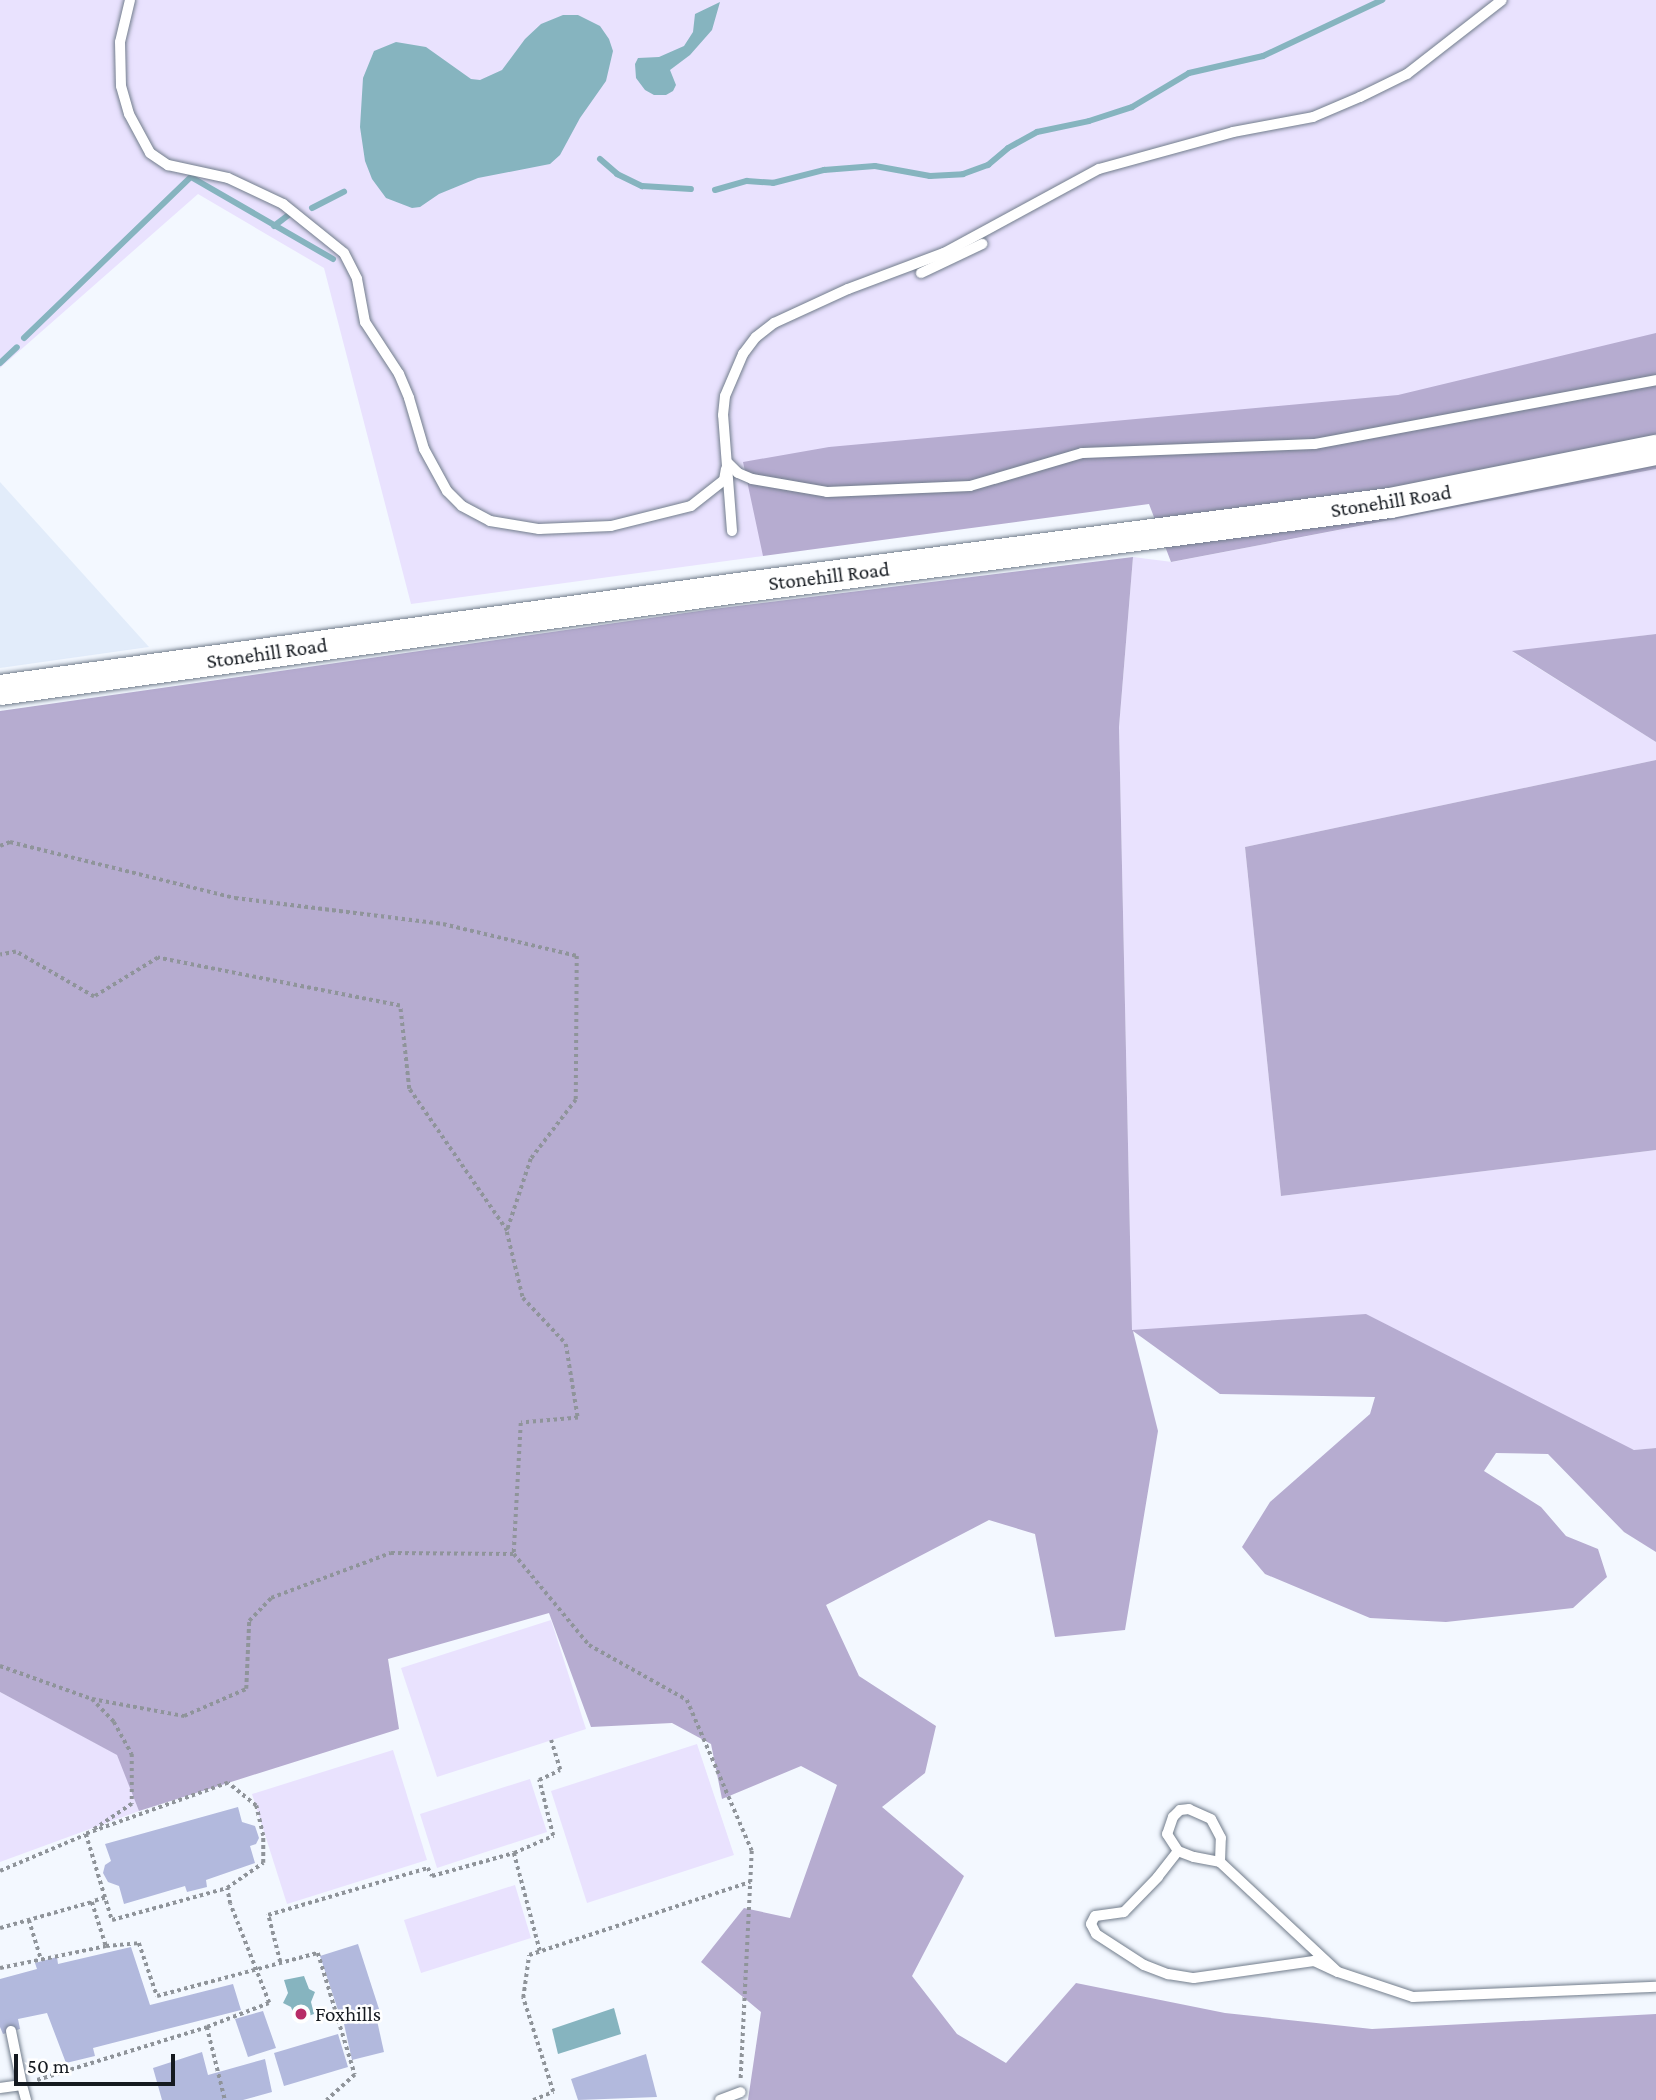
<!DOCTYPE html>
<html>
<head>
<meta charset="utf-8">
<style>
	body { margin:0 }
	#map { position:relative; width:1656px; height:2100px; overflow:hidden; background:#f3f8ff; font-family:"Crimson Pro",serif }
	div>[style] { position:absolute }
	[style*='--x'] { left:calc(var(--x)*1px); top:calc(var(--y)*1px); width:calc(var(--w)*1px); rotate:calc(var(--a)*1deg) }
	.built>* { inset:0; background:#e2ecfa }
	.green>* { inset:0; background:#e9e2fe }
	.forest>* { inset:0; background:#b6acd0 }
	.water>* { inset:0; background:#86b4bf }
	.stream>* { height:6px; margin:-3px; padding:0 3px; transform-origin:3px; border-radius:3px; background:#86b4bf }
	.building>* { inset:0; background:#b2b9dd }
	.path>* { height:3.5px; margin-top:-1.75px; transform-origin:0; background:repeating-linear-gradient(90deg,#8f949a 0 3.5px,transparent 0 7px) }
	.roads { filter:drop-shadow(0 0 2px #727d8c) drop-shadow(0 0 2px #727d8c) }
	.lane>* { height:10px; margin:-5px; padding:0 5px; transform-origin:5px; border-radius:5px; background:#fff }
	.secondary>* { height:30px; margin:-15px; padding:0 15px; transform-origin:15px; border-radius:15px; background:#fff }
	.dots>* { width:19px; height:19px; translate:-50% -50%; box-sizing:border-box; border:4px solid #fff; border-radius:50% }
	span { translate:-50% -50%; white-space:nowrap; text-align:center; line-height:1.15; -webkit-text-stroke:5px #fff; paint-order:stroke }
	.street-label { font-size:21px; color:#151a20 }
	.poi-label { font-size:21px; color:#151a20 }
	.left { translate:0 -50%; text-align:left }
	.scale { position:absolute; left:14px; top:2054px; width:161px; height:32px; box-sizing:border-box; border:4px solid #151a20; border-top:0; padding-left:9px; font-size:21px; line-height:24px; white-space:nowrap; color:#151a20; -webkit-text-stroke:5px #fff; paint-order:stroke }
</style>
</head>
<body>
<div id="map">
	<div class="built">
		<i style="clip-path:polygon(0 482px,149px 647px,0 668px)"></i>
	</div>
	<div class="green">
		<i style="clip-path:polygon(0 0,1656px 0,1656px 402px,793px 528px,763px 556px,411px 604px,324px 268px,198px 194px,0 368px)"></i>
		<i style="clip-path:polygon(1656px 469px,1656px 634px,1513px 652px,1656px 742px,1656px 760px,1245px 847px,1281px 1196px,1656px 1150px,1656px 1448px,1635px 1450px,1132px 1331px,1119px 727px,1133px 557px,1172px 562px)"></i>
		<i style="clip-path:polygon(551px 1620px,586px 1729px,437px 1777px,401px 1668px)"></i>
		<i style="clip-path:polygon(0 1692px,118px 1755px,139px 1811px,0 1862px)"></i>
		<i style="clip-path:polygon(697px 1744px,734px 1855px,587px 1903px,551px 1791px)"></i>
		<i style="clip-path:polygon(393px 1750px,427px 1860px,287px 1904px,252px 1794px)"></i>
		<i style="clip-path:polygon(530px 1779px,547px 1832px,437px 1868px,420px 1814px)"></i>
		<i style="clip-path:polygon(515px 1885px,531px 1938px,421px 1973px,404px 1920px)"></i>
	</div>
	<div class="forest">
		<i style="clip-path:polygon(1656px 333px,1656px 469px,1171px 562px,1149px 504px,763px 556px,743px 462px,829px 447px,1398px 395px)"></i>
		<i style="clip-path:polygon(1133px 557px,1119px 727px,1132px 1330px,1366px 1314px,1634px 1450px,1656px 1448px,1656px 1552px,1624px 1532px,1548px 1454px,1496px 1453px,1484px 1471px,1541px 1507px,1566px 1536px,1598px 1549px,1607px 1577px,1573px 1608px,1446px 1622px,1370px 1618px,1265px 1574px,1242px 1547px,1270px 1502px,1370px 1414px,1375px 1397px,1220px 1394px,1133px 1331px,1158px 1431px,1125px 1630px,1055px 1637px,1035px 1534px,989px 1520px,826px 1605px,859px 1676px,936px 1726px,925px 1773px,882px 1807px,964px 1876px,912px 1976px,957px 2034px,1006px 2063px,1076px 1983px,1225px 2013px,1372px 2029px,1656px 2014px,1656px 2100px,748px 2100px,761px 2012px,701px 1962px,744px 1908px,790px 1918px,837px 1785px,801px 1766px,722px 1799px,711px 1744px,672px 1723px,591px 1727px,549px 1613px,388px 1659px,399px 1729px,139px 1811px,117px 1755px,0 1692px,0 711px,713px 609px)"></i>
		<i style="clip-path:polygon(1656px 634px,1656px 742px,1512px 651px)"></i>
		<i style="clip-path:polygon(1656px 760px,1656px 1150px,1281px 1196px,1245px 847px)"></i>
	</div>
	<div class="water">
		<i style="clip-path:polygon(720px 2px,712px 30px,690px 55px,670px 70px,676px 85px,673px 91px,666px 95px,654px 95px,645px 90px,636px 78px,635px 64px,638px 58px,659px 57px,684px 46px,693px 32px,695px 14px)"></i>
		<i style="clip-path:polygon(563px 15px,578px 15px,600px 26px,609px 39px,613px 51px,606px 81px,580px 118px,560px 155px,550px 164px,478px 178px,439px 194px,420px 207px,412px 208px,386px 198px,372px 179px,365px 161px,360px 127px,363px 78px,374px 51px,396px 42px,426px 47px,471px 79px,480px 80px,502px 70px,525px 39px,541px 24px)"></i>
		<i style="clip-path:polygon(304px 1976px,309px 1989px,315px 1992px,311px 2002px,314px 2014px,296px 2020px,291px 2007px,283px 2003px,288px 1993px,284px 1980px)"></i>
		<i style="clip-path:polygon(614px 2008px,621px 2034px,558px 2054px,552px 2029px)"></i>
	</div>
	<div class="stream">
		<i style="--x:600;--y:159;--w:23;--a:41"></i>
		<i style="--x:617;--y:174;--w:28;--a:26"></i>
		<i style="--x:642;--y:186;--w:49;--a:3.5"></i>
		<i style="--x:715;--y:190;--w:33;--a:-16"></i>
		<i style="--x:747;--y:181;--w:26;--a:4"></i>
		<i style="--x:773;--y:183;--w:53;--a:-14.3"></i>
		<i style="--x:824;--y:170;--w:51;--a:-4.5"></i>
		<i style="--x:875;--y:166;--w:56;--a:10.3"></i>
		<i style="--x:930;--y:176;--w:33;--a:-3"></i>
		<i style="--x:963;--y:174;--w:27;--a:-20"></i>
		<i style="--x:988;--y:165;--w:26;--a:-40"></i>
		<i style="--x:1008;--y:148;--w:33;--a:-29"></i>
		<i style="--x:1037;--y:132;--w:53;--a:-11.9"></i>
		<i style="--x:1089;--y:121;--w:45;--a:-18"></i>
		<i style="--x:1132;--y:107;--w:66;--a:-30.8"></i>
		<i style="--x:1189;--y:73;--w:76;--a:-12.9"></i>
		<i style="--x:1263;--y:56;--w:132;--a:-25.2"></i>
		<i style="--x:312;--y:208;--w:36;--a:-27"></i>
		<i style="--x:274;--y:226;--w:20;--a:-37"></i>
		<i style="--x:24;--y:338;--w:232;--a:-44"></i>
		<i style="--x:191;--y:177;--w:164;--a:30"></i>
		<i style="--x:0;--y:363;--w:23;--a:-43"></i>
	</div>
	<div class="building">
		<i style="clip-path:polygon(238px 1807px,242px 1822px,255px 1826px,259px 1838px,256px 1844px,250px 1846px,255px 1863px,206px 1880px,207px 1887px,187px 1892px,185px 1886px,124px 1904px,119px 1886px,108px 1882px,103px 1873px,105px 1865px,111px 1861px,105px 1844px)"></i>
		<i style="clip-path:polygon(358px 1944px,379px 2009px,341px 2019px,320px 1956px)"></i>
		<i style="clip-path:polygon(131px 1947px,150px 2005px,233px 1984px,241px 2010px,93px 2048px,95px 2056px,66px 2063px,47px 2013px,18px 2019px,20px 2029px,3px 2034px,0 2027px,0 1979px,37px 1969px,35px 1963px,57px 1957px,58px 1964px)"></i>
		<i style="clip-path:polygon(263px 2011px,276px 2048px,248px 2057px,235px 2019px)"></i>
		<i style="clip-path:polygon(376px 2016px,384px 2052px,352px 2060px,344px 2024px)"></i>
		<i style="clip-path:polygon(338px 2034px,348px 2067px,284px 2086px,274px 2053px)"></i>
		<i style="clip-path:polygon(202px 2052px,208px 2075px,265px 2059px,272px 2092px,243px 2100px,162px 2100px,153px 2068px)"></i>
		<i style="clip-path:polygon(646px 2054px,657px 2097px,578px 2100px,571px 2079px)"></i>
	</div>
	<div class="path">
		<i style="--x:0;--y:846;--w:11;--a:-22"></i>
		<i style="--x:10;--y:842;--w:232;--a:14"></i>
		<i style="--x:235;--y:898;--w:210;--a:7.1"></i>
		<i style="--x:443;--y:924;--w:138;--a:13.4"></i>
		<i style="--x:577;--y:956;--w:144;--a:90.4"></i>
		<i style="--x:576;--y:1100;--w:74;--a:127.3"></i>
		<i style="--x:531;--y:1159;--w:76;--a:108.4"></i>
		<i style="--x:507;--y:1231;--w:173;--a:-124.6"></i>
		<i style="--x:409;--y:1089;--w:83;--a:-96.2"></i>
		<i style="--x:400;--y:1006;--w:247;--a:-168.8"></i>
		<i style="--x:158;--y:958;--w:75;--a:148.6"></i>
		<i style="--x:94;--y:997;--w:90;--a:-150"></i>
		<i style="--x:16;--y:952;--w:16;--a:169"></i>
		<i style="--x:507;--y:1232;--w:68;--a:76.4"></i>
		<i style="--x:523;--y:1298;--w:63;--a:46.9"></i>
		<i style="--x:566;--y:1344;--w:75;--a:80.8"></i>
		<i style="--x:578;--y:1418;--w:57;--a:175"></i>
		<i style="--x:521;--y:1423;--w:131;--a:93.1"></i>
		<i style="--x:514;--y:1554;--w:118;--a:50.5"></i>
		<i style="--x:589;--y:1645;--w:112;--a:29.3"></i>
		<i style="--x:687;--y:1700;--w:164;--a:66.7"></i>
		<i style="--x:752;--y:1851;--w:228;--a:92.8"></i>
		<i style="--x:0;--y:1666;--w:98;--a:19.7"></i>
		<i style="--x:92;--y:1699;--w:32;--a:46"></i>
		<i style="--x:114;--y:1722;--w:37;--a:61"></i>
		<i style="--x:132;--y:1754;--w:50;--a:90"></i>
		<i style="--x:132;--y:1804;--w:48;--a:146"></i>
		<i style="--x:92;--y:1699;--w:94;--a:10.5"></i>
		<i style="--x:184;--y:1716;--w:68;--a:-23.5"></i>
		<i style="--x:246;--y:1689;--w:68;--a:-87.5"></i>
		<i style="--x:249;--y:1621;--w:32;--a:-46"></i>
		<i style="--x:271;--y:1598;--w:128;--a:-20.6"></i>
		<i style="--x:391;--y:1553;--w:123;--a:0.5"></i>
		<i style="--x:514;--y:1853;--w:43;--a:-23.6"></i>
		<i style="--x:553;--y:1836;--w:58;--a:-104"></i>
		<i style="--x:539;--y:1780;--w:23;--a:-25"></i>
		<i style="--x:560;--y:1770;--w:31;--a:-107"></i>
		<i style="--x:0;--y:1871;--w:92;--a:-23"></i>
		<i style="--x:105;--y:1898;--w:14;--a:163"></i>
		<i style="--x:92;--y:1902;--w:46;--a:72.3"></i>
		<i style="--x:106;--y:1946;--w:33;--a:-5"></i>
		<i style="--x:139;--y:1943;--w:56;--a:71.2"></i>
		<i style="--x:157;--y:1996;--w:167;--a:-15"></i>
		<i style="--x:318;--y:1953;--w:127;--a:73.1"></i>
		<i style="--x:355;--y:2075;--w:38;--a:138"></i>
		<i style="--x:29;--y:1920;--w:41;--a:72.9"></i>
		<i style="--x:0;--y:1928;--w:96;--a:-15.8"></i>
		<i style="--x:280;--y:1962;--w:49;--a:-104.3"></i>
		<i style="--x:268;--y:1915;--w:167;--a:-16.4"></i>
		<i style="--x:428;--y:1868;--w:9;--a:63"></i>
		<i style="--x:432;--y:1876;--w:85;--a:-15.7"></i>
		<i style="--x:514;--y:1853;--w:101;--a:75.1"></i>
		<i style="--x:0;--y:1968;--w:108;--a:-11.7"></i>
		<i style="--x:207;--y:2027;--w:75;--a:76.1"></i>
		<i style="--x:37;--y:2080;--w:178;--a:-17.3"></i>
		<i style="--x:207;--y:2027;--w:66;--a:-21.2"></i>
		<i style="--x:269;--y:2003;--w:106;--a:-111.5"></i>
		<i style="--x:230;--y:1904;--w:16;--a:-101"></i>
		<i style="--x:227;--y:1888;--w:44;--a:-34.8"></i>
		<i style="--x:263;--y:1863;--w:27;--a:-90"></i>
		<i style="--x:263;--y:1836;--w:31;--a:-103"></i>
		<i style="--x:256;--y:1806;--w:36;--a:-141"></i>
		<i style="--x:228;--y:1783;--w:151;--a:160.2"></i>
		<i style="--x:86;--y:1834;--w:90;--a:73.2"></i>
		<i style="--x:112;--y:1920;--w:119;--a:-15.5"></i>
		<i style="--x:533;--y:2100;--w:22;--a:-22"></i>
		<i style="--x:553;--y:2092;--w:99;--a:-107.7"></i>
		<i style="--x:523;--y:1998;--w:43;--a:-82.1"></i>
		<i style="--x:529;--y:1955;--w:233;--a:-18.3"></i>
	</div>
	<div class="roads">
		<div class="lane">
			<i style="--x:130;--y:0;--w:43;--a:103.4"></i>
			<i style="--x:120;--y:42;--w:44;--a:88.7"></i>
			<i style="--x:121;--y:86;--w:29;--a:74"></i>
			<i style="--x:129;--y:114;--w:44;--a:61.7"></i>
			<i style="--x:150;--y:153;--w:22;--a:34"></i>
			<i style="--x:168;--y:165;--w:61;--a:12.2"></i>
			<i style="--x:228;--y:178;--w:61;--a:25.3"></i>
			<i style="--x:283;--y:204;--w:78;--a:38.8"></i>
			<i style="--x:344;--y:253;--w:29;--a:63"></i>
			<i style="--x:357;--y:279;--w:44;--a:79.5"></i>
			<i style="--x:365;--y:322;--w:62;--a:56.8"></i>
			<i style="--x:399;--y:374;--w:26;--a:67"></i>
			<i style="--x:409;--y:398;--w:53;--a:73.6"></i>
			<i style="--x:424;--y:449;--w:48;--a:61.3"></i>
			<i style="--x:447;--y:491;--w:21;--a:45"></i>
			<i style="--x:462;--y:506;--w:32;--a:28"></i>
			<i style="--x:490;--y:521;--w:50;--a:9.3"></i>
			<i style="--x:539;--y:529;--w:72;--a:-2.4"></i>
			<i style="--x:611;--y:526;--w:82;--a:-14"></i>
			<i style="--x:691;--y:506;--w:42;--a:-38.2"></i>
			<i style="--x:724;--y:480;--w:11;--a:-80"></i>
			<i style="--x:921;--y:273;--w:68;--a:-25.4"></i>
			<i style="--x:728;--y:463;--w:14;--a:45"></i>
			<i style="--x:738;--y:473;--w:15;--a:23"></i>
			<i style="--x:752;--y:479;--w:76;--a:9.8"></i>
			<i style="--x:827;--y:492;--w:143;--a:-2.4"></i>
			<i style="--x:970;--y:486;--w:117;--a:-16.4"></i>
			<i style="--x:1082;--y:453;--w:233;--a:-2.2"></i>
			<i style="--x:1315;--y:444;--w:347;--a:-10.6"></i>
			<i style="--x:732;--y:531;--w:116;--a:-94.4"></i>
			<i style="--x:723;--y:415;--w:19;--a:-84"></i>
			<i style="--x:725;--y:396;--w:46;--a:-66.8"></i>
			<i style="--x:743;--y:354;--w:21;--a:-53"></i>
			<i style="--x:756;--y:337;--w:23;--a:-38"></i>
			<i style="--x:774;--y:323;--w:81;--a:-24.7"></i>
			<i style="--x:848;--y:289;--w:103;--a:-20.6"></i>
			<i style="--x:944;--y:253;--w:176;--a:-28.5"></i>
			<i style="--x:1099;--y:169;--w:139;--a:-15.4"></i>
			<i style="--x:1233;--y:132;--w:81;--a:-10.6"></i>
			<i style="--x:1313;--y:117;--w:51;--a:-23.1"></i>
			<i style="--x:1360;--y:97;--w:52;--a:-26.1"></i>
			<i style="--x:1407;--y:74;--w:120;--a:-37.9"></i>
			<i style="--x:1178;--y:1851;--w:17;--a:21"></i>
			<i style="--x:1194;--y:1857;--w:26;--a:11"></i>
			<i style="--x:1220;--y:1862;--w:24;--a:-88"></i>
			<i style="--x:1221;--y:1838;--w:21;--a:-118"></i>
			<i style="--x:1211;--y:1819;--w:24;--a:-156"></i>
			<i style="--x:1189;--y:1809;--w:9;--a:174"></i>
			<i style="--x:1180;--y:1810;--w:10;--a:135"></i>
			<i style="--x:1173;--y:1817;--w:18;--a:109"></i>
			<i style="--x:1167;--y:1834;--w:20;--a:57"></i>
			<i style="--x:1178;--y:1851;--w:33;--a:128"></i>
			<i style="--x:1158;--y:1877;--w:49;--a:134.2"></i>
			<i style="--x:1124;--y:1912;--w:29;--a:172"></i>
			<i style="--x:1095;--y:1916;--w:9;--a:117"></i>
			<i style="--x:1091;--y:1924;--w:11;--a:63"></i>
			<i style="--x:1096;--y:1934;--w:57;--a:32.9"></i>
			<i style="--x:1144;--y:1965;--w:26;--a:21"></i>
			<i style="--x:1168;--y:1974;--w:26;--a:9"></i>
			<i style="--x:1194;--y:1978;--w:121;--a:-8.1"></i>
			<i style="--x:1314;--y:1961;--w:26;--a:25"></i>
			<i style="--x:1220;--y:1862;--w:161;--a:43"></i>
			<i style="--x:1338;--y:1972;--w:79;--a:18.4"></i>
			<i style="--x:1413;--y:1997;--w:243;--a:-2.4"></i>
			<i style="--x:11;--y:2031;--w:55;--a:78.5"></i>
			<i style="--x:0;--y:2088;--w:22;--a:-8"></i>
			<i style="--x:22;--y:2085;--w:16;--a:75"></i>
			<i style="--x:720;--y:2100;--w:22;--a:-21"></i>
		</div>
		<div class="secondary">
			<i style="--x:0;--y:690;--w:745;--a:-7.87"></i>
			<i style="--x:738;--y:588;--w:658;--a:-7.43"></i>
			<i style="--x:1390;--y:503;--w:271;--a:-11.3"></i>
		</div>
	</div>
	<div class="dots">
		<i style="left:301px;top:2014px;background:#b82d67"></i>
	</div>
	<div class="street-label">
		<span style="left:1391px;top:501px;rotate:-9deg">Stonehill Road</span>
		<span style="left:829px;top:576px;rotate:-7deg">Stonehill Road</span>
		<span style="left:267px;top:653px;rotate:-8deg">Stonehill Road</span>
	</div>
	<div class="poi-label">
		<span class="left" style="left:315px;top:2014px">Foxhills</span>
	</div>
	<div class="scale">50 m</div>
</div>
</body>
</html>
